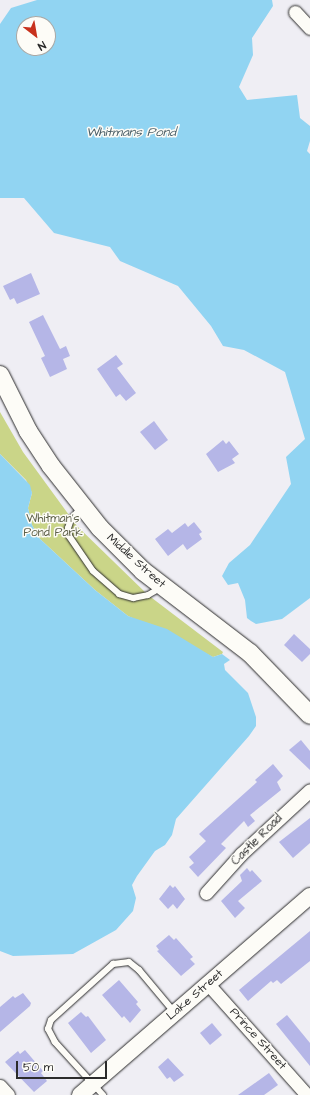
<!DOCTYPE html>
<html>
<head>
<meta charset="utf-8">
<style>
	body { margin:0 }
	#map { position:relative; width:310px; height:1095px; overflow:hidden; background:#efeef4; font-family:"Architects Daughter",sans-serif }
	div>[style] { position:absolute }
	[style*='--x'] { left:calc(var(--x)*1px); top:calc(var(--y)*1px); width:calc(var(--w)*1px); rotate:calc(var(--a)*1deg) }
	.green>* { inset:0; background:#cad588 }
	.water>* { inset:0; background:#91d4f2 }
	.building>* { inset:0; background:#b5b6e7 }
	.path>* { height:2px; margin-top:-1px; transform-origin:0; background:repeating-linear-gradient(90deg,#2b2b2b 0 4px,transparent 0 7px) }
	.roads { filter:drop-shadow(0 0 1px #2b2b2b) drop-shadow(0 0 1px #2b2b2b) }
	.service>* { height:6px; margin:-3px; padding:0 3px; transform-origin:3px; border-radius:3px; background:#fdfcf7 }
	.minor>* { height:13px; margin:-6.5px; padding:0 6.5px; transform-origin:6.5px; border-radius:6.5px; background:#fdfcf7 }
	.tertiary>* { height:16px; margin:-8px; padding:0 8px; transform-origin:8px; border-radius:8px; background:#fdfcf7 }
	.secondary>* { height:18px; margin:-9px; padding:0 9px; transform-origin:9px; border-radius:9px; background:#fdfcf7 }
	span { translate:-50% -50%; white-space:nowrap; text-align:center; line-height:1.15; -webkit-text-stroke:3px #fdfcf7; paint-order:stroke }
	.park-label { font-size:12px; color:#5b5e47 }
	.street-label { font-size:12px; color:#2b2b2b }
	.water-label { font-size:13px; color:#4a5e67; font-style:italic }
	.north { position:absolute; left:16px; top:16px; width:40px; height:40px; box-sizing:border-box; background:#fdfcf7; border:1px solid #a9a8a5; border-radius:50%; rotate:149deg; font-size:11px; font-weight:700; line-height:16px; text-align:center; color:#2b2b2b }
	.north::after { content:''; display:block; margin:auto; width:14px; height:18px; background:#c8321e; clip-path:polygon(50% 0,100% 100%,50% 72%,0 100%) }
	.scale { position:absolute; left:16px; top:1061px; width:91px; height:18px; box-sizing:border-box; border:2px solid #2b2b2b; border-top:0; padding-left:5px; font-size:12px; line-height:14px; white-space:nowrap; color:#2b2b2b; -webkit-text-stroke:3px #fdfcf7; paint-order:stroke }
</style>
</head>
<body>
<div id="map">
	<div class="green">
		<i style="clip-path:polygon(0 412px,23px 452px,77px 526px,148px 595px,223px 652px,222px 654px,213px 657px,128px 616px,95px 590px,39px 538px,32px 525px,28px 508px,32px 493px,26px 480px,0 454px)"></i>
	</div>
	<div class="water">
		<i style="clip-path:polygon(evenodd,37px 0,272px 0,273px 6px,252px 38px,253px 55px,239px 87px,247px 100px,297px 95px,300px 118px,310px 126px,310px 141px,307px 151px,310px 154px,310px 598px,282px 619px,256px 624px,251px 621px,247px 618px,245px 600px,238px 583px,228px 585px,222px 576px,229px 563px,250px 545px,291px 484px,286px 457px,305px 439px,285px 372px,244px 350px,223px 346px,211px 326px,178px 286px,120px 261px,110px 247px,54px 233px,24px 198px,0 198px,0 24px,11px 8px,37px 0,24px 24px,48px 24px,48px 48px,24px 48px,24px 24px)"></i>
		<i style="clip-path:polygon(0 454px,30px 485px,32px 493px,28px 508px,32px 525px,39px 538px,95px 590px,128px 616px,167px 629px,213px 657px,222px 654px,230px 660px,224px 664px,225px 670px,248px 693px,256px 717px,256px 726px,249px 736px,176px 819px,172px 835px,165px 845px,155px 851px,137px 876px,132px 885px,136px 898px,133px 911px,116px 930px,73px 954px,13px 956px,0 951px)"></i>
	</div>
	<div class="building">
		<i style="clip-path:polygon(31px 273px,40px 294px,17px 304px,14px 298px,10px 300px,3px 286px)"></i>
		<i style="clip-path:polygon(43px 315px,60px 349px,66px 346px,70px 356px,63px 359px,67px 369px,50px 377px,41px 358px,45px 356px,29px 322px)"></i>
		<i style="clip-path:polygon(116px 355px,123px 364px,117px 368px,136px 393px,126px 401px,120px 394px,116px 397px,97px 369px)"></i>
		<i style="clip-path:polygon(154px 421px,168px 440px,155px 450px,140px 432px)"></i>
		<i style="clip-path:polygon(223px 440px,226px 444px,229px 441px,239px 454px,232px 459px,235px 463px,218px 472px,206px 454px)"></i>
		<i style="clip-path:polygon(194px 522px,202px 532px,199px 534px,202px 539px,187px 550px,183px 544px,168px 556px,155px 539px,168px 529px,172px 533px,185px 523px,188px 527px)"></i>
		<i style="clip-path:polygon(294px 634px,310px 649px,310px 654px,302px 662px,284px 645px)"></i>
		<i style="clip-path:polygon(301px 740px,310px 751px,310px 770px,289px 750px)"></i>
		<i style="clip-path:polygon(273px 764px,283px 776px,277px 782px,281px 790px,250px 815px,255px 821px,248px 827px,244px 821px,221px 844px,226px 848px,198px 877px,189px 867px,194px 863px,189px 857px,206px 841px,199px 834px,257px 782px,255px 780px)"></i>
		<i style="clip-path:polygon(310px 818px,310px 843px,293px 858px,279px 842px)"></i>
		<i style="clip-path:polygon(247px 868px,250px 872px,252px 870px,262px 881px,238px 901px,245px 908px,235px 918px,221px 901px,242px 881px,240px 875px)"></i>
		<i style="clip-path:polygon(170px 885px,173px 888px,175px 886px,185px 899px,177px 909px,173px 904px,168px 909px,159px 899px)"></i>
		<i style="clip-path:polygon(310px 931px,310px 961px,281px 984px,277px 980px,273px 983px,271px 981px,248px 1001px,239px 990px)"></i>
		<i style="clip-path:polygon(169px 935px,174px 940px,176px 938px,193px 957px,190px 959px,195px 964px,181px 976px,157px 951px,159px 950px,156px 946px)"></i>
		<i style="clip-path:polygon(119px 980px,138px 1002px,136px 1004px,141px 1010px,130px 1023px,124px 1016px,122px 1018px,102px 995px)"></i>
		<i style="clip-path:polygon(23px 993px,31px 1003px,30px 1006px,0 1032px,0 1007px,13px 996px,15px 998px)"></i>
		<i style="clip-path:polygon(81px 1012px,86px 1017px,88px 1016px,106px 1040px,91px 1053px,68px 1023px)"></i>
		<i style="clip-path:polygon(287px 1015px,310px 1043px,310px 1066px,276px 1024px)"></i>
		<i style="clip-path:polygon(212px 1023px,222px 1035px,210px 1045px,200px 1033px)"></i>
		<i style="clip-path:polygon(25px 1050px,43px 1071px,41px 1073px,47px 1081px,34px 1092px,5px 1062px,18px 1051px,20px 1054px)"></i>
		<i style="clip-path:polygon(168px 1058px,184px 1075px,174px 1082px,170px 1077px,167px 1079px,158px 1067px)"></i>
		<i style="clip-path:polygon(269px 1073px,278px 1085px,264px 1095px,238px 1095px)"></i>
	</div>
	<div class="path">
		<i style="--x:53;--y:515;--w:6;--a:51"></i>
	</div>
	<div class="roads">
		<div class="service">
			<i style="--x:82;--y:507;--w:16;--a:133"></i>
			<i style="--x:71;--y:519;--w:9;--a:108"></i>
			<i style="--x:68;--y:528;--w:8;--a:83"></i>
			<i style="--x:69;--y:536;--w:42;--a:55.6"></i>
			<i style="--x:93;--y:571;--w:35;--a:41"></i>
			<i style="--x:119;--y:594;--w:15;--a:16"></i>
			<i style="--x:133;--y:598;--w:15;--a:-11"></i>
			<i style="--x:148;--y:595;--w:14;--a:-30"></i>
			<i style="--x:103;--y:1095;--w:72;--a:-132.2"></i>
			<i style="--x:55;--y:1042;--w:15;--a:-118"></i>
			<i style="--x:48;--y:1029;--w:9;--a:-72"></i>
			<i style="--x:51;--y:1020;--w:84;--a:-42.1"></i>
			<i style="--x:113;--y:964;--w:16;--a:-7"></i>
			<i style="--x:129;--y:962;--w:13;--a:39"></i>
			<i style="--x:139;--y:970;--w:56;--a:50.1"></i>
		</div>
		<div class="minor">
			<i style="--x:295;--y:12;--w:22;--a:47"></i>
			<i style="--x:206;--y:893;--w:52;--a:-48.1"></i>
			<i style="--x:241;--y:854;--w:94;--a:-42.8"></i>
			<i style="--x:208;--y:984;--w:149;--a:48.3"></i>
			<i style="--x:0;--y:1086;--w:12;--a:48"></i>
		</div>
		<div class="tertiary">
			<i style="--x:80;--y:1095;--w:304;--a:-40.9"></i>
		</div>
		<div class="secondary">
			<i style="--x:0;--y:375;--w:63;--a:63.4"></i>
			<i style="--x:28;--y:431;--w:42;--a:56.7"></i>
			<i style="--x:51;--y:466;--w:79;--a:51.7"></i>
			<i style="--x:100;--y:528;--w:61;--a:45"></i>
			<i style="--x:143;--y:571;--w:135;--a:37.5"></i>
			<i style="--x:250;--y:653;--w:86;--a:45.9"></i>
		</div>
	</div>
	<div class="park-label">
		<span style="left:53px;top:526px">Whitman's<br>Pond Park</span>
	</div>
	<div class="street-label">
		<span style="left:136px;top:561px;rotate:42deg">Middle Street</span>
		<span style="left:257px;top:840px;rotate:-45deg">Castle Road</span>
		<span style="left:195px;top:995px;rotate:-41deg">Lake Street</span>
		<span style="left:258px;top:1039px;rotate:48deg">Prince Street</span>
	</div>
	<div class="water-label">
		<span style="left:131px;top:132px">Whitmans Pond</span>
	</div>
	<div class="north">N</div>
	<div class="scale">50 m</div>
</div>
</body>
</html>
